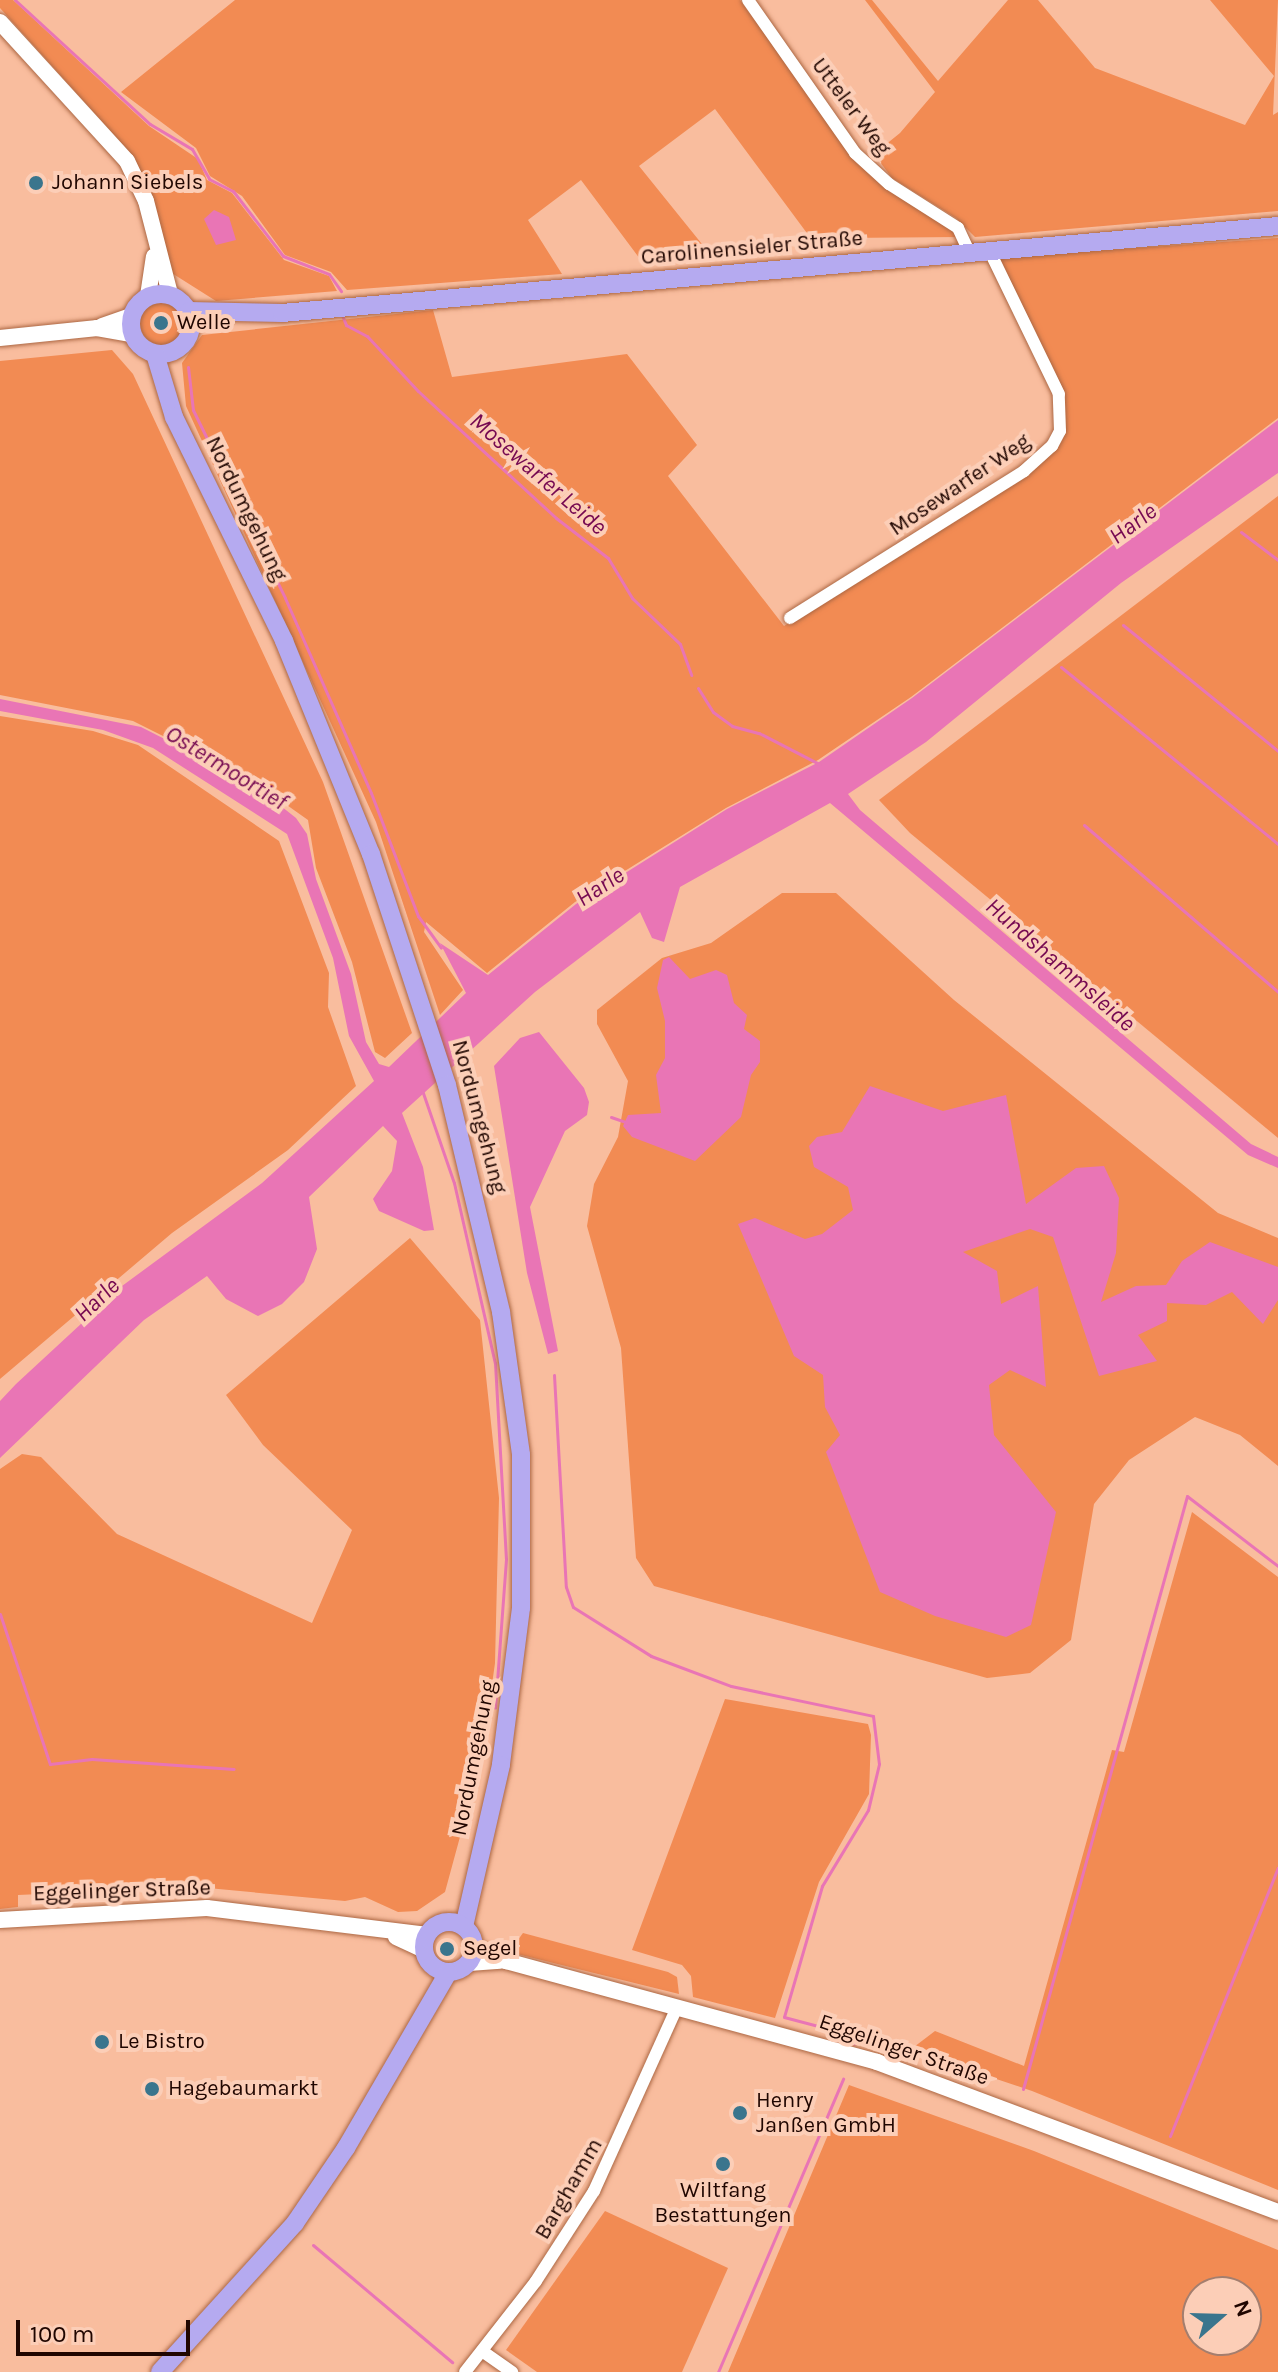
<!DOCTYPE html>
<html>
<head>
<meta charset="utf-8">
<style>
	body { margin:0 }
	#map { position:relative; width:1278px; height:2372px; overflow:hidden; background:#f9bd9e; font-family:Karla,sans-serif }
	div>[style] { position:absolute }
	[style*='--x'] { left:calc(var(--x)*1px); top:calc(var(--y)*1px); width:calc(var(--w)*1px); rotate:calc(var(--a)*1deg) }
	.green>* { inset:0; background:#f28b53 }
	.round { border-radius:50% }
	.water>* { inset:0; background:#e975b5 }
	.stream>* { height:3px; margin:-1.5px; padding:0 1.5px; transform-origin:1.5px; border-radius:1.5px; background:#e975b5 }
	.roads { filter:drop-shadow(0 0 2px #ac6743) drop-shadow(0 0 2px #ac6743) }
	.street>* { height:12px; margin:-6px; padding:0 6px; transform-origin:6px; border-radius:6px; background:#fff }
	.secondary>* { height:16px; margin:-8px; padding:0 8px; transform-origin:8px; border-radius:8px; background:#fff }
	.primary>* { height:18px; margin:-9px; padding:0 9px; transform-origin:9px; border-radius:9px; background:#b5aaf0 }
	.primary>.ring { margin:-9px; padding:0; box-sizing:content-box; background:none; border:18px solid #b5aaf0; border-radius:50% }
	.dots>* { width:22px; height:22px; translate:-50% -50%; box-sizing:border-box; border:4px solid #fcceb7; border-radius:50% }
	span { translate:-50% -50%; white-space:nowrap; text-align:center; line-height:1.15; -webkit-text-stroke:8px #fcceb7; paint-order:stroke }
	.street-label { font-size:22px; color:#200600 }
	.poi-label { font-size:22px; color:#200600 }
	.left { translate:0 -50%; text-align:left }
	.water-label { font-size:24px; color:#760951; font-style:italic }
	.north { position:absolute; left:1182px; top:2276px; width:80px; height:80px; box-sizing:border-box; background:#fcceb7; border:2px solid #a47e6e; border-radius:50%; rotate:70deg; font-size:22px; font-weight:700; line-height:32px; text-align:center; color:#200600 }
	.north::after { content:''; display:block; margin:auto; width:28px; height:36px; background:#3a758d; clip-path:polygon(50% 0,100% 100%,50% 72%,0 100%) }
	.scale { position:absolute; left:16px; top:2320px; width:174px; height:36px; box-sizing:border-box; border:4px solid #200600; border-top:0; padding-left:10px; font-size:24px; line-height:28px; white-space:nowrap; color:#200600; -webkit-text-stroke:6px #fcceb7; paint-order:stroke }
</style>
</head>
<body>
<div id="map">
	<div class="green">
		<i style="clip-path:polygon(0 0,13px 0,149px 126px,198px 159px,207px 180px,232px 193px,284px 260px,329px 276px,337px 291px,216px 301px,167px 270px,133px 156px,0 8px)"></i>
		<i style="clip-path:polygon(235px 0,740px 0,853px 156px,960px 237px,841px 238px,815px 244px,715px 109px,639px 166px,714px 259px,643px 263px,581px 180px,528px 220px,562px 274px,347px 290px,331px 272px,285px 255px,242px 196px,210px 176px,196px 148px,121px 92px)"></i>
		<i style="clip-path:polygon(865px 0,872px 0,938px 81px,1008px 0,1038px 0,1095px 68px,1245px 125px,1274px 76px,1210px 0,1278px 0,1273px 115px,1278px 112px,1278px 211px,975px 237px,956px 218px,892px 178px,874px 154px,900px 133px,935px 92px)"></i>
		<i style="clip-path:polygon(1278px 238px,1278px 418px,911px 697px,818px 760px,726px 808px,575px 902px,487px 973px,426px 922px,424px 932px,463px 990px,440px 1015px,376px 822px,186px 406px,182px 363px,202px 335px,433px 310px,452px 377px,627px 354px,697px 445px,668px 476px,784px 626px,1023px 476px,1064px 433px,1064px 393px,994px 258px)"></i>
		<i class="round" style="left:140px;top:301px;width:44px;height:44px"></i>
		<i style="clip-path:polygon(112px 350px,133px 374px,323px 782px,412px 1033px,385px 1058px,375px 1052px,352px 962px,316px 868px,308px 820px,253px 781px,133px 721px,0 695px,0 361px)"></i>
		<i style="clip-path:polygon(1278px 496px,1278px 1138px,910px 833px,879px 800px)"></i>
		<i style="clip-path:polygon(0 716px,93px 731px,138px 745px,279px 841px,329px 973px,328px 1007px,356px 1086px,288px 1150px,172px 1233px,0 1379px)"></i>
		<i style="clip-path:polygon(782px 893px,836px 893px,954px 1000px,1218px 1213px,1278px 1238px,1278px 1466px,1240px 1435px,1195px 1417px,1129px 1460px,1094px 1504px,1071px 1640px,1030px 1673px,987px 1678px,654px 1586px,636px 1558px,621px 1348px,587px 1226px,594px 1184px,618px 1137px,628px 1081px,597px 1024px,597px 1010px,662px 958px,711px 943px)"></i>
		<i style="clip-path:polygon(410px 1238px,480px 1320px,499px 1498px,495px 1663px,482px 1756px,445px 1892px,417px 1911px,398px 1912px,365px 1897px,345px 1901px,197px 1887px,18px 1895px,18px 1907px,0 1909px,0 1469px,22px 1454px,41px 1457px,117px 1534px,312px 1623px,352px 1530px,263px 1445px,226px 1395px)"></i>
		<i style="clip-path:polygon(1192px 1512px,1278px 1577px,1278px 2190px,1032px 2091px,910px 2050px,935px 2031px,1024px 2066px,1112px 1750px,1124px 1752px)"></i>
		<i style="clip-path:polygon(725px 1699px,868px 1724px,871px 1735px,869px 1794px,819px 1882px,775px 2018px,693px 1997px,691px 1976px,682px 1965px,632px 1950px)"></i>
		<i style="clip-path:polygon(523px 1933px,668px 1972px,677px 1977px,679px 1994px,509px 1952px)"></i>
		<i style="clip-path:polygon(evenodd,849px 2085px,1034px 2151px,1278px 2250px,1278px 2372px,728px 2372px,849px 2085px,1246px 2292px,1246px 2340px,1198px 2340px,1198px 2292px,1246px 2292px)"></i>
		<i style="clip-path:polygon(605px 2211px,728px 2268px,682px 2372px,537px 2372px,506px 2350px)"></i>
	</div>
	<div class="water">
		<i style="clip-path:polygon(214px 210px,229px 217px,236px 240px,216px 245px,204px 219px)"></i>
		<i style="clip-path:polygon(1278px 420px,1278px 473px,1121px 583px,926px 742px,848px 794px,860px 810px,1251px 1144px,1278px 1157px,1278px 1168px,1248px 1155px,830px 803px,680px 887px,664px 942px,652px 938px,640px 912px,535px 992px,402px 1113px,423px 1167px,434px 1230px,424px 1231px,379px 1211px,373px 1199px,392px 1171px,397px 1141px,383px 1126px,309px 1197px,317px 1249px,304px 1282px,282px 1304px,258px 1316px,226px 1299px,207px 1276px,144px 1320px,0 1458px,0 1401px,16px 1384px,122px 1286px,262px 1183px,374px 1081px,349px 1036px,333px 958px,287px 834px,153px 748px,103px 730px,0 711px,0 699px,141px 727px,253px 784px,296px 818px,307px 834px,316px 879px,351px 974px,366px 1042px,379px 1064px,389px 1067px,466px 993px,440px 943px,488px 975px,576px 904px,727px 809px,819px 762px,912px 698px)"></i>
		<i style="clip-path:polygon(669px 957px,690px 979px,716px 970px,727px 975px,734px 1003px,747px 1015px,744px 1029px,760px 1041px,760px 1062px,751px 1075px,741px 1117px,695px 1161px,632px 1137px,623px 1126px,628px 1115px,661px 1113px,656px 1075px,665px 1058px,665px 1021px,657px 988px,663px 960px)"></i>
		<i style="clip-path:polygon(539px 1032px,584px 1088px,589px 1102px,587px 1115px,565px 1131px,530px 1207px,558px 1351px,548px 1354px,527px 1273px,494px 1066px,520px 1038px)"></i>
		<i style="clip-path:polygon(870px 1086px,943px 1111px,1006px 1095px,1026px 1204px,1076px 1168px,1104px 1166px,1119px 1198px,1116px 1253px,1101px 1302px,1136px 1286px,1166px 1285px,1182px 1261px,1210px 1242px,1278px 1267px,1278px 1300px,1263px 1324px,1232px 1292px,1206px 1305px,1167px 1303px,1167px 1321px,1138px 1335px,1157px 1361px,1099px 1376px,1053px 1237px,1030px 1229px,963px 1252px,997px 1271px,1001px 1304px,1038px 1286px,1046px 1387px,1010px 1370px,989px 1385px,994px 1435px,1056px 1512px,1031px 1625px,1006px 1637px,935px 1616px,880px 1592px,826px 1452px,840px 1435px,825px 1407px,823px 1375px,794px 1356px,738px 1224px,755px 1218px,805px 1239px,822px 1234px,853px 1210px,848px 1187px,814px 1167px,809px 1146px,817px 1137px,842px 1132px)"></i>
	</div>
	<div class="stream">
		<i style="--x:15;--y:0;--w:183;--a:42.6"></i>
		<i style="--x:150;--y:124;--w:49;--a:30.8"></i>
		<i style="--x:192;--y:149;--w:34;--a:60"></i>
		<i style="--x:209;--y:179;--w:27;--a:27"></i>
		<i style="--x:233;--y:191;--w:82;--a:52.4"></i>
		<i style="--x:283;--y:256;--w:49;--a:21.4"></i>
		<i style="--x:329;--y:274;--w:21;--a:55"></i>
		<i style="--x:342;--y:315;--w:11;--a:68"></i>
		<i style="--x:346;--y:325;--w:24;--a:28"></i>
		<i style="--x:367;--y:336;--w:75;--a:47.2"></i>
		<i style="--x:418;--y:391;--w:188;--a:42.6"></i>
		<i style="--x:556;--y:518;--w:66;--a:37.6"></i>
		<i style="--x:608;--y:558;--w:47;--a:59"></i>
		<i style="--x:632;--y:598;--w:66;--a:43.8"></i>
		<i style="--x:680;--y:644;--w:33;--a:70"></i>
		<i style="--x:188;--y:367;--w:43;--a:83.4"></i>
		<i style="--x:193;--y:410;--w:209;--a:63.9"></i>
		<i style="--x:285;--y:598;--w:213;--a:66.2"></i>
		<i style="--x:371;--y:793;--w:132;--a:69.1"></i>
		<i style="--x:418;--y:916;--w:39;--a:54"></i>
		<i style="--x:1241;--y:532;--w:46;--a:37.1"></i>
		<i style="--x:1123;--y:625;--w:200;--a:39.1"></i>
		<i style="--x:1061;--y:667;--w:280;--a:39.2"></i>
		<i style="--x:698;--y:688;--w:28;--a:58"></i>
		<i style="--x:713;--y:712;--w:24;--a:36"></i>
		<i style="--x:732;--y:726;--w:28;--a:15"></i>
		<i style="--x:759;--y:733;--w:68;--a:27.3"></i>
		<i style="--x:1084;--y:825;--w:256;--a:40.7"></i>
		<i style="--x:422;--y:1090;--w:98;--a:71"></i>
		<i style="--x:454;--y:1183;--w:185;--a:77.2"></i>
		<i style="--x:495;--y:1363;--w:196;--a:86.8"></i>
		<i style="--x:506;--y:1559;--w:149;--a:94.2"></i>
		<i style="--x:611;--y:1117;--w:18;--a:19"></i>
		<i style="--x:554;--y:1375;--w:212;--a:86.8"></i>
		<i style="--x:566;--y:1587;--w:21;--a:71"></i>
		<i style="--x:573;--y:1607;--w:92;--a:32.1"></i>
		<i style="--x:651;--y:1656;--w:85;--a:20.6"></i>
		<i style="--x:731;--y:1686;--w:145;--a:11.9"></i>
		<i style="--x:873;--y:1716;--w:48;--a:82.9"></i>
		<i style="--x:879;--y:1764;--w:47;--a:103.4"></i>
		<i style="--x:868;--y:1810;--w:89;--a:121.2"></i>
		<i style="--x:822;--y:1886;--w:136;--a:106.2"></i>
		<i style="--x:784;--y:2017;--w:74;--a:14.8"></i>
		<i style="--x:856;--y:2036;--w:8;--a:104"></i>
		<i style="--x:0;--y:1614;--w:158;--a:71.6"></i>
		<i style="--x:50;--y:1764;--w:42;--a:-6.8"></i>
		<i style="--x:92;--y:1759;--w:142;--a:4"></i>
		<i style="--x:1023;--y:2089;--w:615;--a:-74.54"></i>
		<i style="--x:1187;--y:1496;--w:115;--a:37.6"></i>
		<i style="--x:1170;--y:2136;--w:289;--a:-68.1"></i>
		<i style="--x:313;--y:2245;--w:182;--a:40.1"></i>
		<i style="--x:718;--y:2372;--w:319;--a:-66.9"></i>
	</div>
	<div class="roads">
		<div class="street">
			<i style="--x:748;--y:0;--w:187;--a:55"></i>
			<i style="--x:855;--y:153;--w:46;--a:42.4"></i>
			<i style="--x:889;--y:184;--w:82;--a:32.5"></i>
			<i style="--x:958;--y:228;--w:29;--a:65"></i>
			<i style="--x:790;--y:618;--w:276;--a:-32.1"></i>
			<i style="--x:1024;--y:471;--w:38;--a:-42"></i>
			<i style="--x:1052;--y:446;--w:17;--a:-62"></i>
			<i style="--x:1060;--y:431;--w:37;--a:-92"></i>
			<i style="--x:1059;--y:394;--w:158;--a:-115.9"></i>
			<i style="--x:482;--y:2351;--w:37;--a:35"></i>
			<i style="--x:465;--y:2372;--w:115;--a:-52"></i>
			<i style="--x:536;--y:2281;--w:107;--a:-57.2"></i>
			<i style="--x:594;--y:2191;--w:202;--a:-65.7"></i>
		</div>
		<div class="secondary">
			<i style="--x:0;--y:22;--w:188;--a:47.6"></i>
			<i style="--x:127;--y:161;--w:44;--a:64.6"></i>
			<i style="--x:146;--y:201;--w:96;--a:75.5"></i>
			<i style="--x:148;--y:296;--w:40;--a:-81.5"></i>
			<i style="--x:102;--y:326;--w:31;--a:-19"></i>
			<i style="--x:0;--y:338;--w:98;--a:-5.9"></i>
			<i style="--x:97;--y:328;--w:36;--a:10"></i>
			<i style="--x:0;--y:1920;--w:207;--a:-3.3"></i>
			<i style="--x:207;--y:1908;--w:222;--a:7"></i>
			<i style="--x:396;--y:1937;--w:31;--a:25"></i>
			<i style="--x:474;--y:1947;--w:35;--a:24"></i>
			<i style="--x:506;--y:1961;--w:385;--a:15.2"></i>
			<i style="--x:877;--y:2062;--w:428;--a:20.5"></i>
			<i style="--x:469;--y:1963;--w:31;--a:-4"></i>
		</div>
		<div class="primary">
			<i class="ring" style="left:131px;top:294px;width:42px;height:42px"></i>
			<i style="--x:189;--y:311;--w:93;--a:1.2"></i>
			<i style="--x:282;--y:313;--w:1000;--a:-4.99"></i>
			<i style="--x:155;--y:354;--w:66;--a:73.2"></i>
			<i style="--x:174;--y:417;--w:250;--a:63.8"></i>
			<i style="--x:284;--y:641;--w:230;--a:67.8"></i>
			<i style="--x:371;--y:854;--w:243;--a:71.8"></i>
			<i style="--x:447;--y:1085;--w:233;--a:76.6"></i>
			<i style="--x:501;--y:1312;--w:144;--a:82"></i>
			<i style="--x:521;--y:1455;--w:153;--a:90"></i>
			<i style="--x:521;--y:1608;--w:158;--a:97.3"></i>
			<i style="--x:501;--y:1765;--w:166;--a:102.9"></i>
			<i class="ring" style="left:424px;top:1922px;width:32px;height:32px"></i>
			<i style="--x:160;--y:2372;--w:201;--a:-47.8"></i>
			<i style="--x:295;--y:2223;--w:91;--a:-55.8"></i>
			<i style="--x:346;--y:2148;--w:203;--a:-59.8"></i>
		</div>
	</div>
	<div class="dots">
		<i style="left:36px;top:183px;background:#3a758d"></i>
		<i style="left:161px;top:323px;background:#3a758d"></i>
		<i style="left:447px;top:1949px;background:#3a758d"></i>
		<i style="left:102px;top:2042px;background:#3a758d"></i>
		<i style="left:152px;top:2089px;background:#3a758d"></i>
		<i style="left:740px;top:2113px;background:#3a758d"></i>
		<i style="left:723px;top:2164px;background:#3a758d"></i>
	</div>
	<div class="street-label">
		<span style="left:851px;top:107px;rotate:53deg">Utteler Weg</span>
		<span style="left:752px;top:248px;rotate:-5deg">Carolinensieler Straße</span>
		<span style="left:960px;top:485px;rotate:-34deg">Mosewarfer Weg</span>
		<span style="left:246px;top:509px;rotate:64deg">Nordumgehung</span>
		<span style="left:479px;top:1117px;rotate:75deg">Nordumgehung</span>
		<span style="left:474px;top:1758px;rotate:-79deg">Nordumgehung</span>
		<span style="left:122px;top:1891px;rotate:-2deg">Eggelinger Straße</span>
		<span style="left:904px;top:2050px;rotate:19deg">Eggelinger Straße</span>
		<span style="left:569px;top:2189px;rotate:-60deg">Barghamm</span>
	</div>
	<div class="poi-label">
		<span class="left" style="left:52px;top:183px">Johann Siebels</span>
		<span class="left" style="left:177px;top:323px">Welle</span>
		<span class="left" style="left:463px;top:1949px">Segel</span>
		<span class="left" style="left:118px;top:2042px">Le Bistro</span>
		<span class="left" style="left:168px;top:2089px">Hagebaumarkt</span>
		<span class="left" style="left:756px;top:2113px">Henry<br>Janßen GmbH</span>
		<span style="left:723px;top:2203px">Wiltfang<br>Bestattungen</span>
	</div>
	<div class="water-label">
		<span style="left:538px;top:474px;rotate:41deg">Mosewarfer Leide</span>
		<span style="left:1133px;top:524px;rotate:-36deg">Harle</span>
		<span style="left:226px;top:768px;rotate:32deg">Ostermoortief</span>
		<span style="left:600px;top:887px;rotate:-33deg">Harle</span>
		<span style="left:1060px;top:965px;rotate:41deg">Hundshammsleide</span>
		<span style="left:97px;top:1300px;rotate:-43deg">Harle</span>
	</div>
	<div class="north">N</div>
	<div class="scale">100 m</div>
</div>
</body>
</html>
